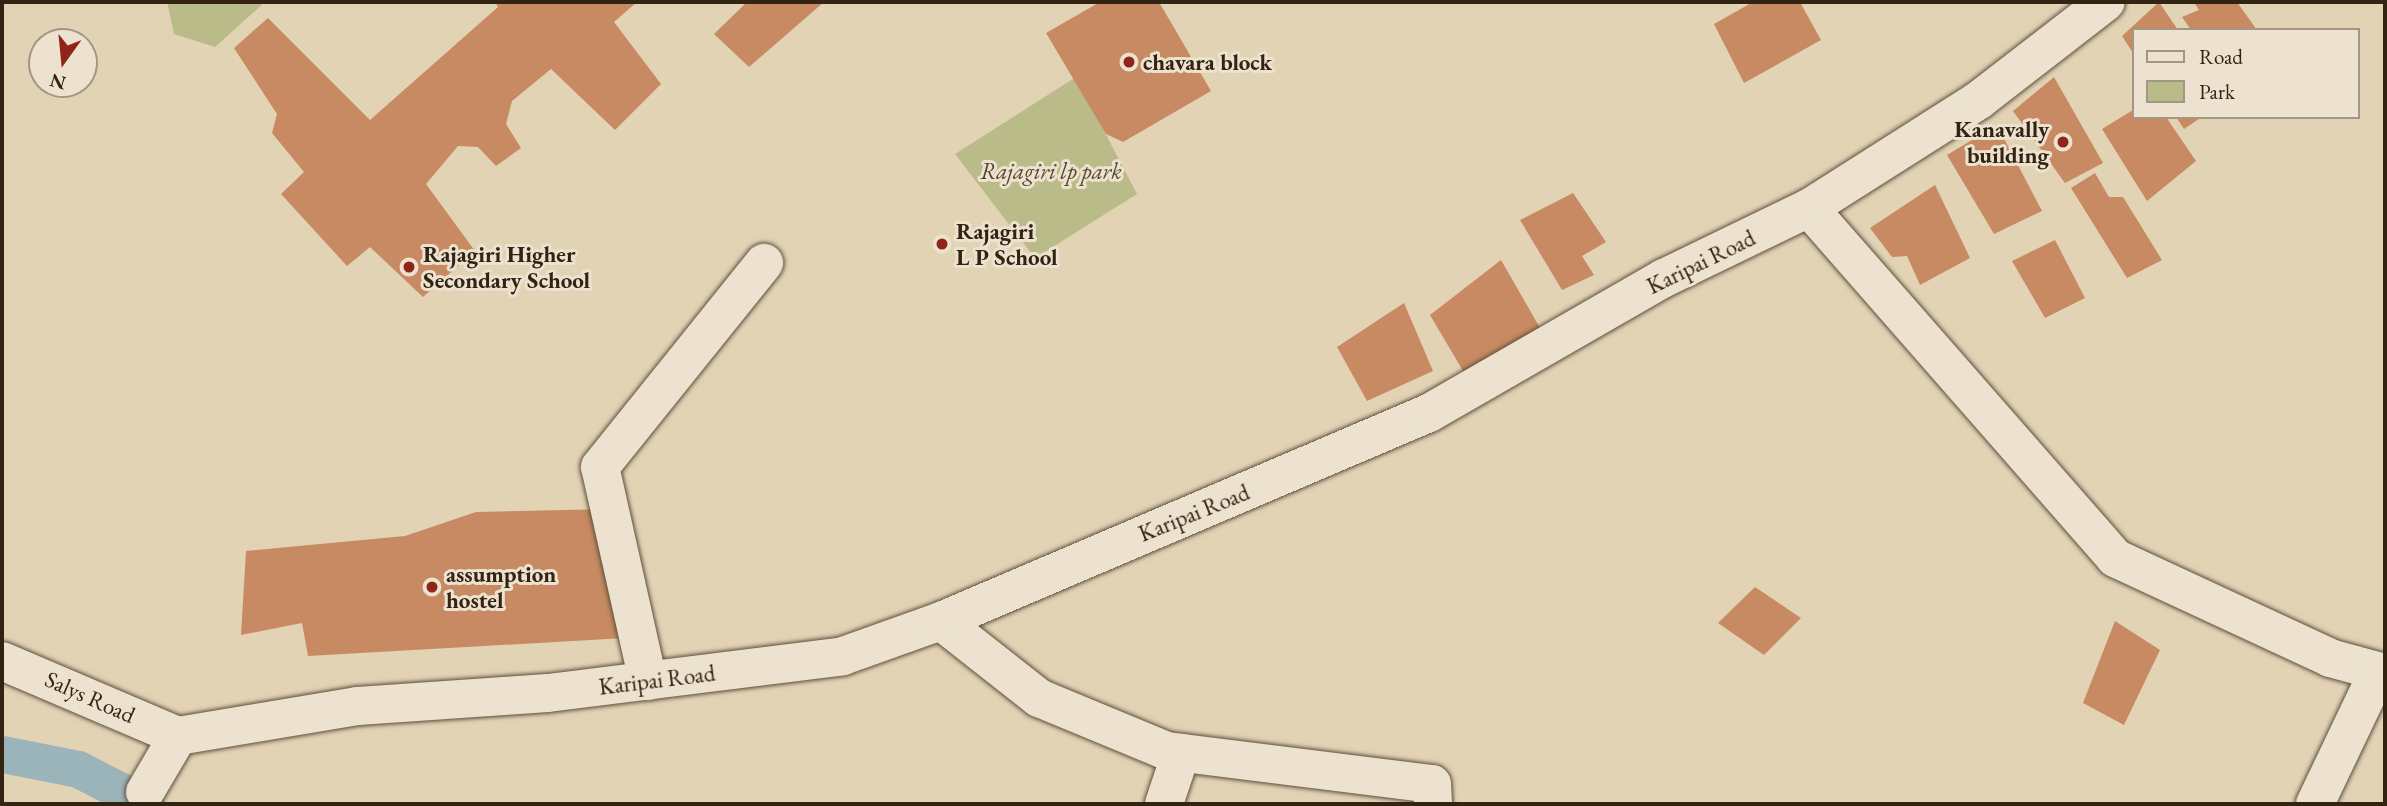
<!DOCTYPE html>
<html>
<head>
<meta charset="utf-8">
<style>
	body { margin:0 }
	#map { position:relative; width:2387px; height:806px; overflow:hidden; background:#e2d3b5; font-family:"EB Garamond",serif }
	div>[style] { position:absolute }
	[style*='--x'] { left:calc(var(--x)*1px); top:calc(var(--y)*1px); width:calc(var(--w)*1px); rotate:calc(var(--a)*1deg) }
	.green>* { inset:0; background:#b9bb89 }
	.canal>* { height:37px; margin:-18.5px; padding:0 18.5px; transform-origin:18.5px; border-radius:18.5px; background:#9bb4ba }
	.building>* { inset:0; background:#c78a63 }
	.roads { filter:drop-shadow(0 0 2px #5e4f3c) drop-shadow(0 0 2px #5e4f3c) }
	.minor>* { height:38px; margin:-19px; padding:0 19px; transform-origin:19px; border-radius:19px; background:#ece2cf }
	.tertiary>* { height:38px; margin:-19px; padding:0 19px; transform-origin:19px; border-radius:19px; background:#ece2cf }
	.dots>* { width:19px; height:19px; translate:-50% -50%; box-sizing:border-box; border:4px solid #ece2cf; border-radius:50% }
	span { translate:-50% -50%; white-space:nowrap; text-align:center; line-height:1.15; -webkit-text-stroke:6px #ece2cf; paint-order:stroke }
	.poi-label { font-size:23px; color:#322313; font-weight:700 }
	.left { translate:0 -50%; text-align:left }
	.right { translate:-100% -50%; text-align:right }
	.park-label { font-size:23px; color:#544930; font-style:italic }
	.street-label { font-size:23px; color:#322313 }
	.frame { position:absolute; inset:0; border:4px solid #322313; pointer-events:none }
	.legend { position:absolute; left:2132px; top:28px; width:228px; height:91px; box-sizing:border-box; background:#ece2cf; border:2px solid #a29684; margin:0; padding:9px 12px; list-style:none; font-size:21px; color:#322313 }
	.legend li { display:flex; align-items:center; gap:14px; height:35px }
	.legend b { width:35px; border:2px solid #a29684 }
	.north { position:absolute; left:28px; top:28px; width:70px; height:70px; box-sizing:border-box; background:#ece2cf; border:2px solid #a29684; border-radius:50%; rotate:195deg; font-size:19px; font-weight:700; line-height:28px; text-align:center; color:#322313 }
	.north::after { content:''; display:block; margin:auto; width:24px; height:32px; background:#8f2418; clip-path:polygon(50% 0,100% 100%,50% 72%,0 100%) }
</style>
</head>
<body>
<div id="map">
	<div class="green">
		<i style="clip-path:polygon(167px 2px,265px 2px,215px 47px,174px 34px)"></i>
		<i style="clip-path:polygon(1076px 77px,1137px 194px,1035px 258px,955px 154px)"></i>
	</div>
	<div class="canal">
		<i style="--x:2;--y:754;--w:77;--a:11.2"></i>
		<i style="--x:78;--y:769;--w:76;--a:27.2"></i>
	</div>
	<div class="building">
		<i style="clip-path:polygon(495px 2px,637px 2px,614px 22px,661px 84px,615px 130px,551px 69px,512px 101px,506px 124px,521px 148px,496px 166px,478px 147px,458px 146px,426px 184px,475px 251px,423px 297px,370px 247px,347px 266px,281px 194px,304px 172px,272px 133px,277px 114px,234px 48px,268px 18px,370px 120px,498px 7px)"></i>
		<i style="clip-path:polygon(747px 2px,824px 2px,749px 67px,714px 34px)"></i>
		<i style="clip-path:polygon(1100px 2px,1159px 2px,1211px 91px,1123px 142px,1106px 134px,1046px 33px)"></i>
		<i style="clip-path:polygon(1753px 2px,1800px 2px,1821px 40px,1744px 83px,1714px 24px)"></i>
		<i style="clip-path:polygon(2159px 2px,2178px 30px,2133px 30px,2133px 53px,2122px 36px)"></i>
		<i style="clip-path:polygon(2194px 2px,2237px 2px,2257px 30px,2191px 30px,2182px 17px,2199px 10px)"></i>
		<i style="clip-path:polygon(2054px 77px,2103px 163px,2065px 183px,2013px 111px)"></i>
		<i style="clip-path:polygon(2133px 110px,2133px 117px,2166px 117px,2196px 161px,2147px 201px,2102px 129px)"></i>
		<i style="clip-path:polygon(2176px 117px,2202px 117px,2184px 129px)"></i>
		<i style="clip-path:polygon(1997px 125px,2042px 211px,1994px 234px,1947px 155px)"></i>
		<i style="clip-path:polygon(2095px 173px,2109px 197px,2123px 197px,2162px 260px,2127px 278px,2071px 188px)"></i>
		<i style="clip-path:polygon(1935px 185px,1970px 258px,1920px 285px,1907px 256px,1892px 257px,1870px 228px)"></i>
		<i style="clip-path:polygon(1573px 193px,1606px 242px,1582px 256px,1594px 275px,1562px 290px,1520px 220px)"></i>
		<i style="clip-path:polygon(2055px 240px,2085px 298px,2045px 318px,2012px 261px)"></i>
		<i style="clip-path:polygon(1501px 260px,1540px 328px,1466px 376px,1430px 315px)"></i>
		<i style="clip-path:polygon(1404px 303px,1433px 371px,1367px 401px,1337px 347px)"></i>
		<i style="clip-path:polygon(610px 509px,625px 638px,308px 656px,302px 623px,241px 635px,246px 551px,405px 536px,476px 512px)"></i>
		<i style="clip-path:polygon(1755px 587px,1801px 618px,1764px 655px,1718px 623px)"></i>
		<i style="clip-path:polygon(2115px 621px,2160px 650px,2124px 725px,2083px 703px)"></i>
	</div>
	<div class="roads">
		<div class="minor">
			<i style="--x:1809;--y:208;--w:465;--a:48.8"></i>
			<i style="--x:2115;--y:558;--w:237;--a:24.9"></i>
			<i style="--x:2330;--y:658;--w:57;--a:15.3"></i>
			<i style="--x:941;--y:621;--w:125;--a:38.2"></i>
			<i style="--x:1039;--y:698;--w:139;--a:22.5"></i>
			<i style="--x:1167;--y:751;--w:267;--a:7.1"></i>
			<i style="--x:1432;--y:784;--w:20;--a:87"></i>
			<i style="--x:648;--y:681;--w:219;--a:-102.6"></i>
			<i style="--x:600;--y:467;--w:262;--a:-51.2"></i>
			<i style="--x:1164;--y:804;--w:54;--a:-71.6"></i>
			<i style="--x:2315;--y:804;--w:146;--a:-64.5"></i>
		</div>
		<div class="tertiary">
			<i style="--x:2;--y:661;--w:191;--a:23.1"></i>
			<i style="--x:178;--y:736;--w:182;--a:-9.5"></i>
			<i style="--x:358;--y:706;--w:190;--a:-3.9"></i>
			<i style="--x:548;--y:693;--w:297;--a:-7.1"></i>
			<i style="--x:843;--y:656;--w:104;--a:-19.7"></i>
			<i style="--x:941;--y:621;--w:530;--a:-23.09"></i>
			<i style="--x:1429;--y:413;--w:271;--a:-29.9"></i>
			<i style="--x:1664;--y:278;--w:161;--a:-25.8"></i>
			<i style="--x:1809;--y:208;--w:201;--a:-32.4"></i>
			<i style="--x:1979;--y:100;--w:160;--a:-37.7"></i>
			<i style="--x:145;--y:792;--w:65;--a:-59.5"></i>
		</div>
	</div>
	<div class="dots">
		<i style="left:1129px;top:62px;background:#8f2418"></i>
		<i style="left:2063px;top:142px;background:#8f2418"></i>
		<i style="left:942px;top:244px;background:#8f2418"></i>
		<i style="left:409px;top:267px;background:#8f2418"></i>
		<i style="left:432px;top:587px;background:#8f2418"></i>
	</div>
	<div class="poi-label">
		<span class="left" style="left:1143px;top:62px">chavara block</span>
		<span class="right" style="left:2049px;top:142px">Kanavally<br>building</span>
		<span class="left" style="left:956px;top:244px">Rajagiri<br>L P School</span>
		<span class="left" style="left:423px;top:267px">Rajagiri Higher<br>Secondary School</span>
		<span class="left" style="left:446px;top:587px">assumption<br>hostel</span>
	</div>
	<div class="park-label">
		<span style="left:1051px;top:171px">Rajagiri lp park</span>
	</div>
	<div class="street-label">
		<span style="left:1701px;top:262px;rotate:-26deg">Karipai Road</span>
		<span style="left:1194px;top:513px;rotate:-22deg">Karipai Road</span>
		<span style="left:657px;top:680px;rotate:-7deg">Karipai Road</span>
		<span style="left:90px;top:697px;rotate:24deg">Salys Road</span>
	</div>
	<div class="frame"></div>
	<ul class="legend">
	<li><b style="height:9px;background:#ece2cf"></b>Road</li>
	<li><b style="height:19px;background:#b9bb89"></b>Park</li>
	</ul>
	<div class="north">N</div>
</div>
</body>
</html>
